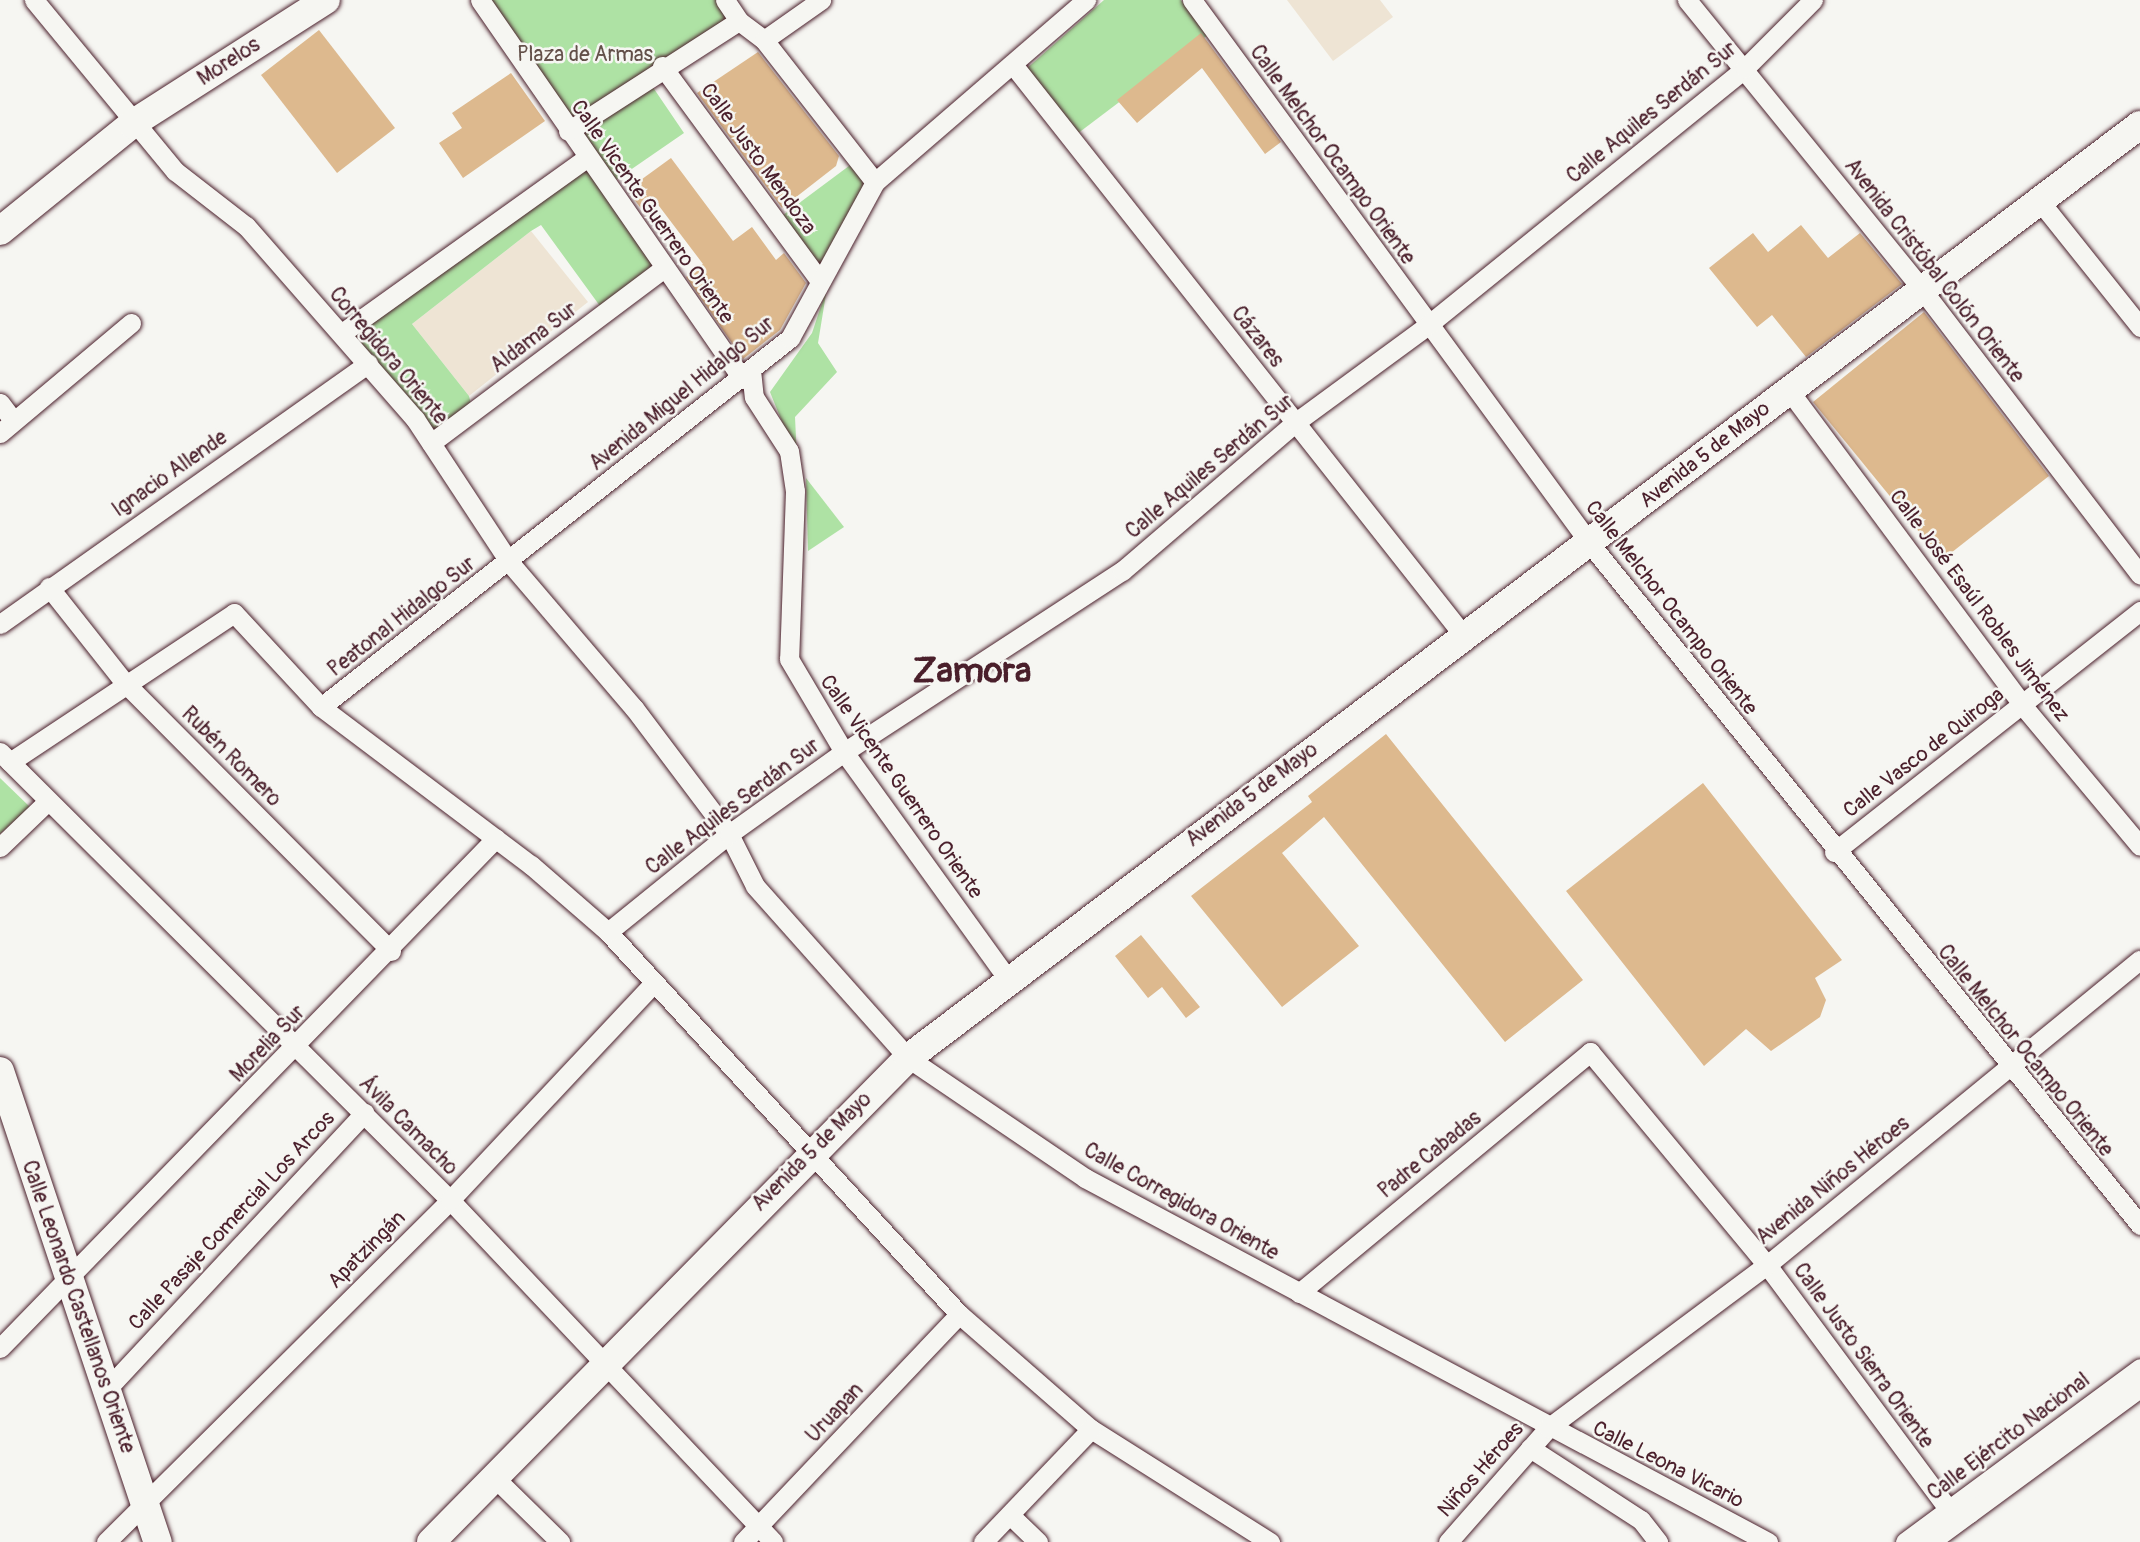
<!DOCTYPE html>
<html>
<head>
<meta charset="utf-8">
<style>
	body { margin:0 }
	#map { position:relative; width:2140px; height:1542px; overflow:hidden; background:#f6f6f2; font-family:Pangolin,sans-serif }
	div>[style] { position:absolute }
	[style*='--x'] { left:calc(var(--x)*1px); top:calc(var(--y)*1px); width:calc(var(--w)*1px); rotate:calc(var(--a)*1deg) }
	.built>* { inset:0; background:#eee4d4 }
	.green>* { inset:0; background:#aee2a4 }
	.building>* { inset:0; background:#ddb98e }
	.roads { filter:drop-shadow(0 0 2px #4a1f2b) drop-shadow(0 0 2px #4a1f2b) }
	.street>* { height:19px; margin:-9.5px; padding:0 9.5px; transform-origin:9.5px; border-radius:9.5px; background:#f6f6f2 }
	.secondary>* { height:28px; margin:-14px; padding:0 14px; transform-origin:14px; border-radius:14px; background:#f6f6f2 }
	span { translate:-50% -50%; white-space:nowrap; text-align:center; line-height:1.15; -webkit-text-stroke:5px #f6f6f2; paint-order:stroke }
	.park-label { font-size:21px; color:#635049 }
	.street-label { font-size:21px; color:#4a1f2b }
	.town-label { font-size:35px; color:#4a1f2b; font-weight:700 }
</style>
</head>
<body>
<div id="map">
	<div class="built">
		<i style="clip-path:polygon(1287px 0,1380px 0,1393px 17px,1333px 61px)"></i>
		<i style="clip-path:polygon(531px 231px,588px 302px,469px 396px,412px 324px)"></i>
	</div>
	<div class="green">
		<i style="clip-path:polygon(483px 0,725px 0,739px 21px,648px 80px,684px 133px,610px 184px)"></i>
		<i style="clip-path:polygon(1104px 0,1181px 0,1208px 35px,1077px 134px,1025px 70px)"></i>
		<i style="clip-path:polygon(857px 160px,875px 182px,818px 278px,775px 221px)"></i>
		<i style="clip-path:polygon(582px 161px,657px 272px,605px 313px,541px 225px,531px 231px,412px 324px,469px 396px,473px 412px,431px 443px,349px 329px)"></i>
		<i style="clip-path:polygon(827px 288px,818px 343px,837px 372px,795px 417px,797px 459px,770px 392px,812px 333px)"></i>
		<i style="clip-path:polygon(806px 478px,844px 527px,808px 551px)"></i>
		<i style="clip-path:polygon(0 778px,30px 807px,0 834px)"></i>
	</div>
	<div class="building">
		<i style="clip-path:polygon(319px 30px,395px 128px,337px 173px,261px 75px)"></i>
		<i style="clip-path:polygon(1201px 33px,1281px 142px,1265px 154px,1202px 68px,1137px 123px,1117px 100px)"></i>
		<i style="clip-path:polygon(758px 52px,839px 156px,836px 166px,782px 208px,697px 93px)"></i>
		<i style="clip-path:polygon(511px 73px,545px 121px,463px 178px,439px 143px,462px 128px,452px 113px)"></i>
		<i style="clip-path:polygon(671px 158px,733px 241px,752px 227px,776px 260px,784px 253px,806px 283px,780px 330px,743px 359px,686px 277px,703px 264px,656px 202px,643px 211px,627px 190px)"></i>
		<i style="clip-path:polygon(1801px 225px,1828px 258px,1860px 233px,1902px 284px,1806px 357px,1772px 315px,1757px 327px,1709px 268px,1753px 233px,1768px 252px)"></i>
		<i style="clip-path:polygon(1924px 312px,2049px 476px,1942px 560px,1813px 402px)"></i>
		<i style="clip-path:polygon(1386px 734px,1583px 980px,1505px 1042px,1324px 817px,1282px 853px,1359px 946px,1282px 1007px,1191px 896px,1312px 802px,1308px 796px)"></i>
		<i style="clip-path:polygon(1703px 783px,1842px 960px,1815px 978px,1826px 1000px,1820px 1017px,1771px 1051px,1746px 1029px,1704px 1066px,1566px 891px)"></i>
		<i style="clip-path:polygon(1141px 935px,1200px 1007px,1186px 1018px,1162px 987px,1148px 998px,1115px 956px)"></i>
	</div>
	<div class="roads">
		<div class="street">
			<i style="--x:34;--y:0;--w:222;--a:50.5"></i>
			<i style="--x:175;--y:171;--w:90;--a:37.8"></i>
			<i style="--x:246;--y:226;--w:257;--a:48.8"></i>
			<i style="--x:415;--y:419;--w:173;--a:56.6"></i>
			<i style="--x:510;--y:563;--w:191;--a:49.5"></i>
			<i style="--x:634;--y:708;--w:158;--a:53"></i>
			<i style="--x:729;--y:834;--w:58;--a:63.4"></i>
			<i style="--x:755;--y:886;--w:230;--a:48.3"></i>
			<i style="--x:908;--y:1058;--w:214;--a:34.1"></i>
			<i style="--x:1085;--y:1178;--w:774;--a:28.06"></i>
			<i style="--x:480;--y:0;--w:461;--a:55.3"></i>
			<i style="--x:725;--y:0;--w:25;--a:56"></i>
			<i style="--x:739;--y:21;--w:31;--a:37"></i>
			<i style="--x:764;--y:40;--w:180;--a:52"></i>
			<i style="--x:1192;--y:0;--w:675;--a:53.79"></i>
			<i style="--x:1591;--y:545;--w:874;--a:51.08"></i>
			<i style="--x:1687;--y:0;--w:370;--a:50.9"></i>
			<i style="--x:1920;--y:287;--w:362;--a:52.6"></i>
			<i style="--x:764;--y:40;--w:70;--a:-35.1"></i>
			<i style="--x:662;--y:66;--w:263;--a:53.7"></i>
			<i style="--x:1014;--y:66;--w:726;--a:51.71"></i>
			<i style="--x:568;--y:131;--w:203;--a:-32.8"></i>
			<i style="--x:2038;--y:199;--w:164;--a:51.4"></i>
			<i style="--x:342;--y:333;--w:300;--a:-35.6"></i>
			<i style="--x:751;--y:370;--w:27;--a:84"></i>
			<i style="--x:754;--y:397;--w:64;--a:57.1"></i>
			<i style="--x:789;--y:451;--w:40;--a:81.5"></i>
			<i style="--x:795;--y:491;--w:168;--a:92"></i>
			<i style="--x:789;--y:659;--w:108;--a:59.4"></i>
			<i style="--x:844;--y:752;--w:279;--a:54.2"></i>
			<i style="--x:1788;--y:389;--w:395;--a:53.4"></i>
			<i style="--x:2023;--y:706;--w:182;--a:50.1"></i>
			<i style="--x:0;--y:403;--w:21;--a:53"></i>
			<i style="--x:0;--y:433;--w:171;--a:-40"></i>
			<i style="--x:431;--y:443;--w:290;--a:-36.9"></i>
			<i style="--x:49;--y:587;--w:121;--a:51.7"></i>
			<i style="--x:124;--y:682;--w:379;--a:45.2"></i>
			<i style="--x:0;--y:624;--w:451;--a:-35.3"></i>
			<i style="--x:321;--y:707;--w:597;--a:-38.19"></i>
			<i style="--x:790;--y:338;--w:178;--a:-61.4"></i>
			<i style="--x:875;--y:182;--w:279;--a:-40.8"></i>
			<i style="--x:0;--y:752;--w:635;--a:44.87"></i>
			<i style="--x:450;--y:1200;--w:470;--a:46.6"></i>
			<i style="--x:10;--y:762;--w:269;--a:-33.6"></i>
			<i style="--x:234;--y:613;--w:128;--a:47.2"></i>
			<i style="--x:321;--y:707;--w:263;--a:37"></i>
			<i style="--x:531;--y:865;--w:102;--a:41"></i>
			<i style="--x:608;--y:932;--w:519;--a:47.42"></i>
			<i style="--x:959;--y:1314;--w:175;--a:41.1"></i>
			<i style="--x:1091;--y:1429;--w:212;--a:32.3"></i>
			<i style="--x:0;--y:847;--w:65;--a:-43.8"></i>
			<i style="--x:1834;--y:852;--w:390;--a:-38.2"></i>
			<i style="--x:608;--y:932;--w:156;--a:-39"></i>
			<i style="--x:729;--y:834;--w:141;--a:-35.5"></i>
			<i style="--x:844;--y:752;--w:332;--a:-33.1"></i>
			<i style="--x:1122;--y:571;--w:229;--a:-40.6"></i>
			<i style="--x:1296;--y:422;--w:164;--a:-36.3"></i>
			<i style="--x:1428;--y:325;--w:408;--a:-39"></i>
			<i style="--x:1745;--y:68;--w:96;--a:-45"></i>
			<i style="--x:1299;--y:1293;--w:378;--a:-39.6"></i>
			<i style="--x:1590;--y:1052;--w:277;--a:50.3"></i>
			<i style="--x:1767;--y:1265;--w:305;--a:53.4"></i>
			<i style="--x:1949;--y:1510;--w:21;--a:8"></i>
			<i style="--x:0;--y:1348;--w:711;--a:-45.8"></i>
			<i style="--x:106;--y:1390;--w:379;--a:-47"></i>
			<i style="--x:1530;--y:1448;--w:132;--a:33"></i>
			<i style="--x:1641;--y:1520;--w:28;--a:52"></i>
			<i style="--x:496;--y:1479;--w:90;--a:44.5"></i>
			<i style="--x:1010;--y:1515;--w:39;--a:44"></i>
			<i style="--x:106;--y:1542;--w:485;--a:-44.8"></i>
			<i style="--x:450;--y:1200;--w:296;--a:-46.8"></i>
			<i style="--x:743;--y:1542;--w:314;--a:-46.5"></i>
			<i style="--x:983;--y:1542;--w:156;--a:-46.3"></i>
			<i style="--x:1448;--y:1542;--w:152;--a:-48.7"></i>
			<i style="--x:1548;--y:1428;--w:273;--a:-36.7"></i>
			<i style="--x:1767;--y:1265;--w:482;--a:-39.3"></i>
			<i style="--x:1905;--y:1542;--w:292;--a:-36.5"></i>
			<i style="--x:1930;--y:1542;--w:260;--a:-36.3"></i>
		</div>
		<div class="secondary">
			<i style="--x:0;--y:231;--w:170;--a:-39"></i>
			<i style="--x:132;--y:124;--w:230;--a:-32.6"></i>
			<i style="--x:0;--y:1071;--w:497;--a:71.5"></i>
			<i style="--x:431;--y:1542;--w:680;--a:-45.42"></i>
			<i style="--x:908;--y:1058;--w:1545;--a:-37.14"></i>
		</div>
	</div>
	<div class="park-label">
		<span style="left:585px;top:55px">Plaza de Armas</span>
	</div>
	<div class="street-label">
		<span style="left:229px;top:62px;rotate:-33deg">Morelos</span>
		<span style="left:1652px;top:113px;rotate:-39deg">Calle Aquiles Serdán Sur</span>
		<span style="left:1332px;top:155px;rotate:54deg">Calle Melchor Ocampo Oriente</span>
		<span style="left:758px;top:159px;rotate:54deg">Calle Justo Mendoza</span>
		<span style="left:652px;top:212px;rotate:55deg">Calle Vicente Guerrero Oriente</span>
		<span style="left:1934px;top:271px;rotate:52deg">Avenida Cristóbal Colón Oriente</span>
		<span style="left:1257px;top:337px;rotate:52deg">Cázares</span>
		<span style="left:534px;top:338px;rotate:-37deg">Aldama Sur</span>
		<span style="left:388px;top:356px;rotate:50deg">Corregidora Oriente</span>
		<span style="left:682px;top:394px;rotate:-39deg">Avenida Miguel Hidalgo Sur</span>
		<span style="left:1705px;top:455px;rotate:-38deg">Avenida 5 de Mayo</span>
		<span style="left:1210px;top:467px;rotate:-40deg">Calle Aquiles Serdán Sur</span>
		<span style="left:170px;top:474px;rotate:-35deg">Ignacio Allende</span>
		<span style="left:1979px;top:606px;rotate:53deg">Calle José Esaúl Robles Jiménez</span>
		<span style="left:1671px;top:608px;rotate:52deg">Calle Melchor Ocampo Oriente</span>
		<span style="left:402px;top:617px;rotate:-38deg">Peatonal Hidalgo Sur</span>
		<span style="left:1924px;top:753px;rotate:-38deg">Calle Vasco de Quiroga</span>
		<span style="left:231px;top:757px;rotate:45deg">Rubén Romero</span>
		<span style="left:901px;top:787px;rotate:55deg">Calle Vicente Guerrero Oriente</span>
		<span style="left:1252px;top:795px;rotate:-37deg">Avenida 5 de Mayo</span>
		<span style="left:733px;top:807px;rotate:-37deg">Calle Aquiles Serdán Sur</span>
		<span style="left:268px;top:1044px;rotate:-46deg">Morelia Sur</span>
		<span style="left:2025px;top:1051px;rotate:51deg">Calle Melchor Ocampo Oriente</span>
		<span style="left:408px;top:1126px;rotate:45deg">Ávila Camacho</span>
		<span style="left:812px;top:1152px;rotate:-45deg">Avenida 5 de Mayo</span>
		<span style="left:1430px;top:1155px;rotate:-39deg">Padre Cabadas</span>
		<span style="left:1833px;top:1181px;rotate:-39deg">Avenida Niños Héroes</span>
		<span style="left:1181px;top:1202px;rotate:29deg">Calle Corregidora Oriente</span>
		<span style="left:232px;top:1221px;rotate:-47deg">Calle Pasaje Comercial Los Arcos</span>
		<span style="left:367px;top:1250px;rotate:-45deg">Apatzingán</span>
		<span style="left:78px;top:1307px;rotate:71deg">Calle Leonardo Castellanos Oriente</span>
		<span style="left:1863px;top:1356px;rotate:54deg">Calle Justo Sierra Oriente</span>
		<span style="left:835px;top:1413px;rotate:-47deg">Uruapan</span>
		<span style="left:2009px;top:1437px;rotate:-37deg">Calle Ejército Nacional</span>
		<span style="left:1668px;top:1465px;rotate:27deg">Calle Leona Vicario</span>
		<span style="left:1481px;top:1470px;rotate:-49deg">Niños Héroes</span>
	</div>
	<div class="town-label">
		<span style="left:972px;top:671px">Zamora</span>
	</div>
</div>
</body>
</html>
